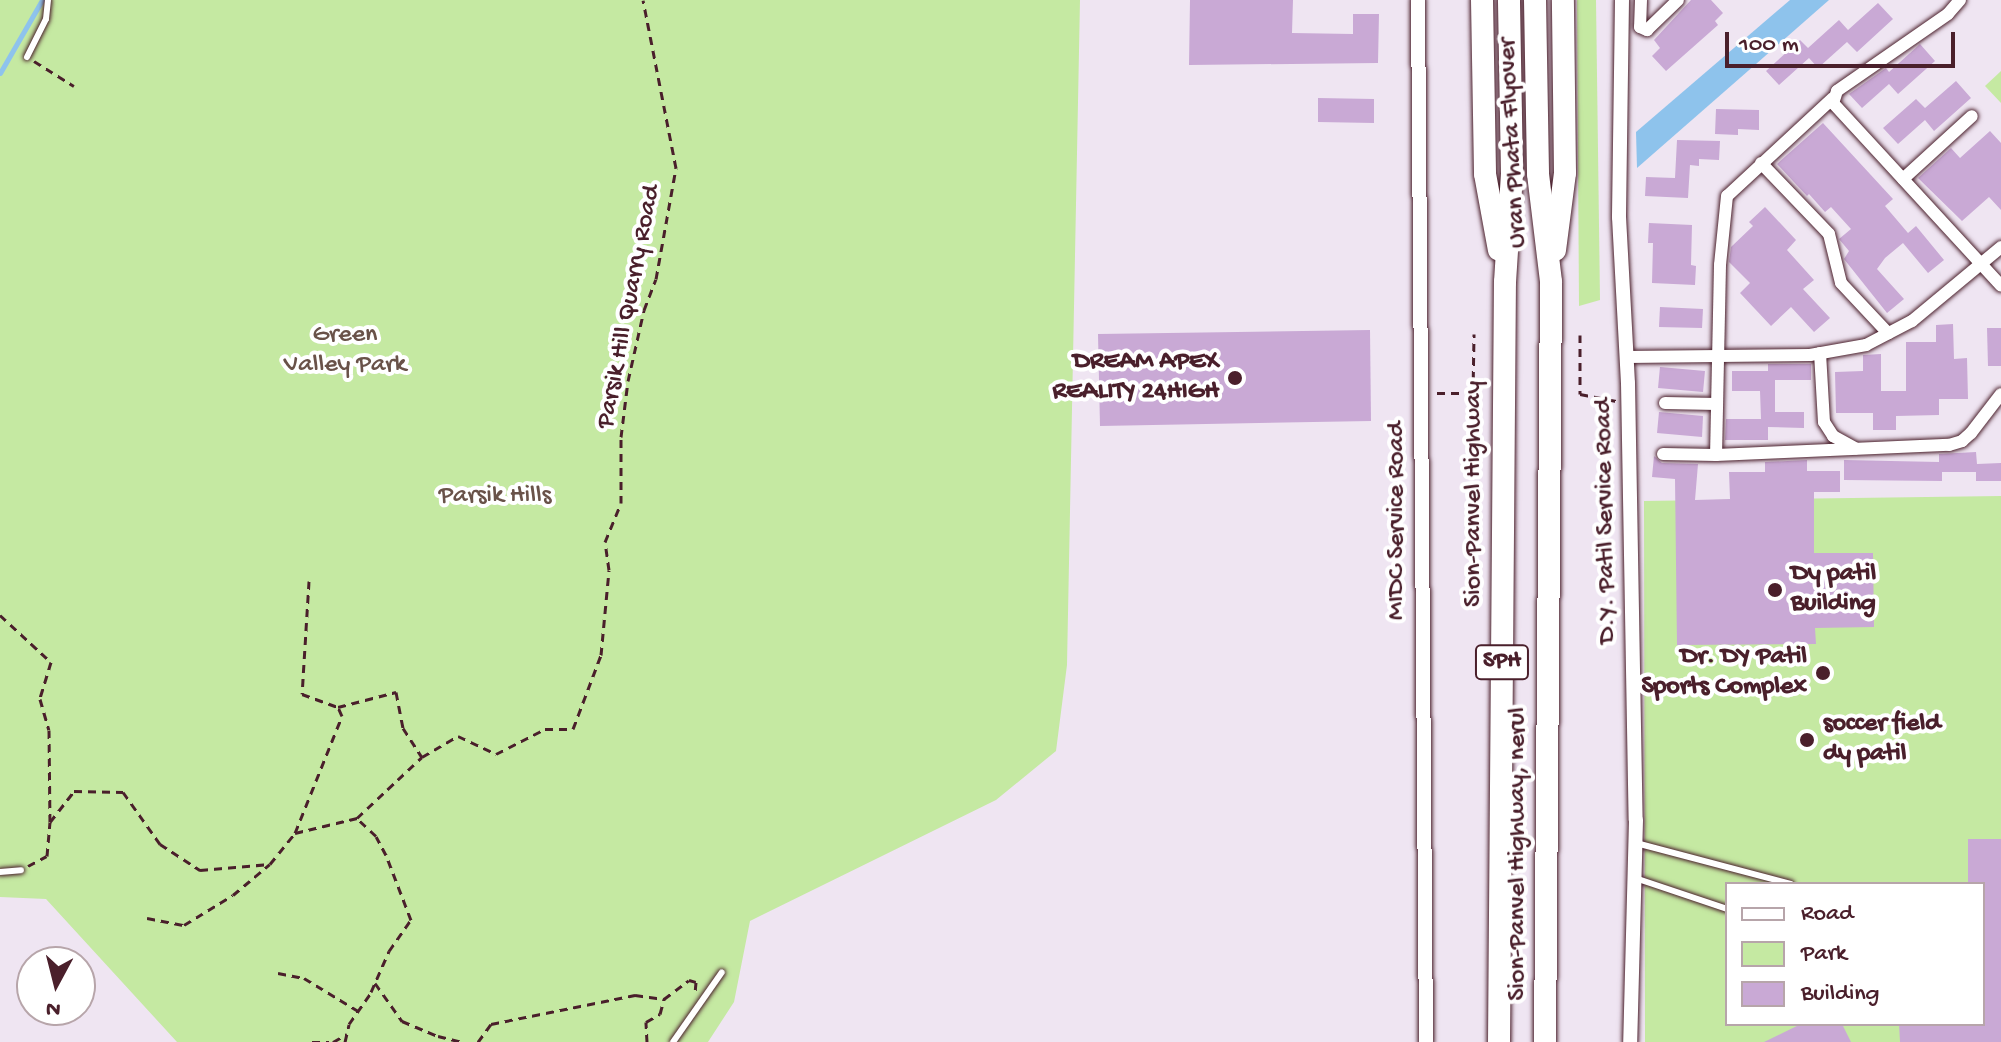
<!DOCTYPE html>
<html>
<head>
<meta charset="utf-8">
<style>
	body { margin:0 }
	#map { position:relative; width:2001px; height:1042px; overflow:hidden; background:#efe5f2; font-family:"Gochi Hand",sans-serif }
	div>[style] { position:absolute }
	[style*='--x'] { left:calc(var(--x)*1px); top:calc(var(--y)*1px); width:calc(var(--w)*1px); rotate:calc(var(--a)*1deg) }
	.green>* { inset:0; background:#c5e9a2 }
	.water>* { inset:0; background:#8ec3ec }
	.stream>* { height:5px; margin:-2.5px; padding:0 2.5px; transform-origin:2.5px; border-radius:2.5px; background:#8ec3ec }
	.building>* { inset:0; background:#c9a9d5 }
	.path>* { height:3px; margin-top:-1.5px; transform-origin:0; background:repeating-linear-gradient(90deg,#4a1f2b 0 8px,transparent 0 14px) }
	.roads { filter:drop-shadow(0 0 2px #4a1f2b) drop-shadow(0 0 2px #4a1f2b) }
	.service>* { height:6px; margin:-3px; padding:0 3px; transform-origin:3px; border-radius:3px; background:#fff }
	.minor>* { height:12px; margin:-6px; padding:0 6px; transform-origin:6px; border-radius:6px; background:#fff }
	.tertiary>* { height:14px; margin:-7px; padding:0 7px; transform-origin:7px; border-radius:7px; background:#fff }
	.motorway>* { height:22px; margin:-11px; padding:0 11px; transform-origin:11px; border-radius:11px; background:#fff }
	.dots>* { width:22px; height:22px; translate:-50% -50%; box-sizing:border-box; border:4px solid #fff; border-radius:50% }
	span { translate:-50% -50%; white-space:nowrap; text-align:center; line-height:1.15; -webkit-text-stroke:8px #fff; paint-order:stroke }
	.shield-label span { padding:2px 6px; background:#fff; border:2px solid; border-radius:6px; -webkit-text-stroke-width:0 }
	.shield-label { font-size:24px; color:#4a1f2b; font-weight:700 }
	.street-label { font-size:26px; color:#4a1f2b }
	.park-label { font-size:26px; color:#695249 }
	.poi-label { font-size:26px; color:#4a1f2b; font-weight:700 }
	.right { translate:-100% -50%; text-align:right }
	.left { translate:0 -50%; text-align:left }
	.legend { position:absolute; left:1725px; top:882px; width:260px; height:144px; box-sizing:border-box; background:#fff; border:2px solid #b7a5aa; margin:0; padding:10px 14px; list-style:none; font-size:24px; color:#4a1f2b }
	.legend li { display:flex; align-items:center; gap:16px; height:40px }
	.legend b { width:40px; border:2px solid #b7a5aa }
	.north { position:absolute; left:16px; top:946px; width:80px; height:80px; box-sizing:border-box; background:#fff; border:2px solid #b7a5aa; border-radius:50%; rotate:187deg; font-size:22px; font-weight:700; line-height:32px; text-align:center; color:#4a1f2b }
	.north::after { content:''; display:block; margin:auto; width:28px; height:36px; background:#4a1f2b; clip-path:polygon(50% 0,100% 100%,50% 72%,0 100%) }
	.scale { position:absolute; left:1725px; top:32px; width:230px; height:36px; box-sizing:border-box; border:4px solid #4a1f2b; border-top:0; padding-left:10px; font-size:24px; line-height:28px; white-space:nowrap; color:#4a1f2b; -webkit-text-stroke:6px #fff; paint-order:stroke }
</style>
</head>
<body>
<div id="map">
	<div class="green">
		<i style="clip-path:polygon(0 0,1080px 0,1067px 665px,1056px 751px,996px 800px,750px 921px,734px 1002px,708px 1042px,177px 1042px,46px 899px,0 897px)"></i>
		<i style="clip-path:polygon(1577px 0,1596px 0,1600px 300px,1579px 306px)"></i>
		<i style="clip-path:polygon(2001px 71px,2001px 103px,1985px 86px)"></i>
		<i style="clip-path:polygon(evenodd,2001px 496px,2001px 1042px,1645px 1042px,1644px 501px,2001px 496px,1727px 884px,1983px 884px,1983px 1024px,1727px 1024px,1727px 884px)"></i>
	</div>
	<div class="water">
		<i style="clip-path:polygon(1790px 0,1829px 0,1637px 168px,1636px 132px)"></i>
	</div>
	<div class="stream">
		<i style="--x:0;--y:73;--w:84;--a:-60.1"></i>
	</div>
	<div class="building">
		<i style="clip-path:polygon(1190px 0,1293px 0,1292px 33px,1353px 34px,1353px 14px,1379px 14px,1378px 63px,1189px 65px)"></i>
		<i style="clip-path:polygon(1691px 0,1711px 0,1723px 13px,1715px 21px,1718px 25px,1666px 71px,1652px 56px,1660px 48px,1654px 40px)"></i>
		<i style="clip-path:polygon(1878px 3px,1893px 19px,1857px 52px,1847px 42px,1818px 68px,1809px 58px,1779px 85px,1766px 71px,1800px 40px,1808px 48px,1839px 20px,1848px 30px)"></i>
		<i style="clip-path:polygon(1920px 44px,1935px 61px,1898px 94px,1889px 84px,1862px 108px,1849px 94px,1886px 68px,1889px 72px)"></i>
		<i style="clip-path:polygon(1956px 81px,1971px 98px,1934px 131px,1925px 120px,1898px 144px,1883px 128px,1916px 99px,1925px 108px)"></i>
		<i style="clip-path:polygon(1318px 98px,1374px 99px,1374px 123px,1318px 122px)"></i>
		<i style="clip-path:polygon(1716px 109px,1759px 110px,1759px 130px,1738px 129px,1738px 135px,1715px 134px)"></i>
		<i style="clip-path:polygon(1823px 123px,1893px 199px,1885px 206px,1908px 233px,1916px 226px,1944px 260px,1928px 273px,1903px 243px,1885px 258px,1877px 269px,1904px 299px,1887px 313px,1844px 259px,1849px 251px,1839px 239px,1851px 229px,1831px 207px,1825px 212px,1809px 194px,1807px 196px,1777px 164px)"></i>
		<i style="clip-path:polygon(1990px 131px,2001px 143px,2001px 210px,1989px 197px,1962px 221px,1918px 178px,1951px 148px,1960px 158px)"></i>
		<i style="clip-path:polygon(1677px 140px,1720px 141px,1719px 160px,1699px 159px,1699px 166px,1690px 165px,1688px 198px,1645px 196px,1646px 177px,1675px 178px)"></i>
		<i style="clip-path:polygon(1765px 207px,1796px 240px,1787px 250px,1814px 280px,1803px 289px,1830px 318px,1814px 332px,1791px 307px,1771px 326px,1740px 293px,1750px 283px,1729px 262px,1731px 247px,1753px 226px,1749px 222px)"></i>
		<i style="clip-path:polygon(1649px 223px,1692px 225px,1691px 265px,1696px 266px,1695px 285px,1652px 283px,1653px 243px,1648px 243px)"></i>
		<i style="clip-path:polygon(1660px 307px,1703px 309px,1702px 328px,1659px 327px)"></i>
		<i style="clip-path:polygon(1953px 324px,1954px 359px,1967px 358px,1968px 399px,1939px 399px,1939px 415px,1896px 416px,1896px 430px,1873px 430px,1873px 413px,1836px 413px,1835px 372px,1863px 371px,1863px 355px,1881px 354px,1881px 391px,1906px 391px,1906px 342px,1936px 342px,1936px 325px)"></i>
		<i style="clip-path:polygon(1987px 328px,2001px 328px,2001px 366px,1988px 366px)"></i>
		<i style="clip-path:polygon(1370px 330px,1371px 421px,1100px 426px,1098px 334px)"></i>
		<i style="clip-path:polygon(1768px 364px,1811px 364px,1811px 380px,1775px 380px,1775px 412px,1804px 412px,1804px 428px,1768px 427px,1768px 440px,1725px 440px,1726px 419px,1761px 419px,1760px 391px,1732px 391px,1732px 371px,1768px 371px)"></i>
		<i style="clip-path:polygon(1660px 367px,1705px 371px,1703px 392px,1658px 388px)"></i>
		<i style="clip-path:polygon(1659px 412px,1703px 416px,1702px 437px,1657px 433px)"></i>
		<i style="clip-path:polygon(1976px 452px,1977px 464px,2001px 463px,2001px 481px,1976px 481px,1976px 472px,1942px 472px,1942px 481px,1844px 480px,1844px 460px,1939px 462px,1939px 454px)"></i>
		<i style="clip-path:polygon(1654px 456px,1662px 463px,1698px 464px,1695px 500px,1730px 499px,1729px 472px,1765px 472px,1765px 462px,1807px 460px,1807px 471px,1840px 471px,1840px 492px,1814px 492px,1814px 553px,1873px 553px,1874px 627px,1815px 628px,1816px 644px,1677px 645px,1675px 479px,1652px 477px)"></i>
		<i style="clip-path:polygon(1968px 839px,2001px 839px,2001px 1042px,1900px 1042px,1899px 1024px,1983px 1024px,1983px 884px,1968px 884px)"></i>
		<i style="clip-path:polygon(1801px 1024px,1842px 1024px,1851px 1042px,1764px 1042px)"></i>
	</div>
	<div class="path">
		<i style="--x:34;--y:61;--w:47;--a:32"></i>
		<i style="--x:1580;--y:335;--w:59;--a:90"></i>
		<i style="--x:1580;--y:394;--w:37;--a:11"></i>
		<i style="--x:1437;--y:393;--w:36;--a:0"></i>
		<i style="--x:1473;--y:393;--w:59;--a:-89"></i>
		<i style="--x:309;--y:581;--w:113;--a:93.5"></i>
		<i style="--x:302;--y:694;--w:38;--a:20"></i>
		<i style="--x:338;--y:707;--w:60;--a:-14.5"></i>
		<i style="--x:396;--y:692;--w:37;--a:79"></i>
		<i style="--x:403;--y:728;--w:35;--a:57"></i>
		<i style="--x:0;--y:615;--w:69;--a:42.7"></i>
		<i style="--x:51;--y:662;--w:39;--a:107"></i>
		<i style="--x:40;--y:699;--w:32;--a:74"></i>
		<i style="--x:49;--y:730;--w:92;--a:89.4"></i>
		<i style="--x:295;--y:833;--w:126;--a:-68.1"></i>
		<i style="--x:342;--y:716;--w:10;--a:-114"></i>
		<i style="--x:28;--y:866;--w:21;--a:-28"></i>
		<i style="--x:47;--y:856;--w:34;--a:-85"></i>
		<i style="--x:50;--y:822;--w:39;--a:-52"></i>
		<i style="--x:74;--y:791;--w:49;--a:1.2"></i>
		<i style="--x:123;--y:792;--w:64;--a:54.6"></i>
		<i style="--x:160;--y:844;--w:48;--a:33"></i>
		<i style="--x:200;--y:870;--w:70;--a:-4.9"></i>
		<i style="--x:270;--y:864;--w:40;--a:-51"></i>
		<i style="--x:295;--y:833;--w:64;--a:-13.6"></i>
		<i style="--x:357;--y:818;--w:89;--a:-43.2"></i>
		<i style="--x:422;--y:757;--w:42;--a:-30.3"></i>
		<i style="--x:458;--y:736;--w:42;--a:25.3"></i>
		<i style="--x:496;--y:754;--w:55;--a:-27"></i>
		<i style="--x:545;--y:729;--w:28;--a:0"></i>
		<i style="--x:573;--y:729;--w:79;--a:-69.3"></i>
		<i style="--x:601;--y:655;--w:85;--a:-84.6"></i>
		<i style="--x:609;--y:570;--w:28;--a:-98"></i>
		<i style="--x:605;--y:542;--w:42;--a:-67.7"></i>
		<i style="--x:621;--y:503;--w:66;--a:-90"></i>
		<i style="--x:621;--y:437;--w:56;--a:-82.9"></i>
		<i style="--x:628;--y:381;--w:73;--a:-77.3"></i>
		<i style="--x:644;--y:310;--w:33;--a:-69"></i>
		<i style="--x:656;--y:279;--w:113;--a:-79.8"></i>
		<i style="--x:676;--y:168;--w:171;--a:-101.1"></i>
		<i style="--x:147;--y:918;--w:38;--a:11"></i>
		<i style="--x:184;--y:925;--w:57;--a:-31.5"></i>
		<i style="--x:233;--y:895;--w:48;--a:-40"></i>
		<i style="--x:278;--y:973;--w:26;--a:11"></i>
		<i style="--x:304;--y:978;--w:63;--a:31.4"></i>
		<i style="--x:375;--y:983;--w:47;--a:54.6"></i>
		<i style="--x:402;--y:1021;--w:39;--a:23"></i>
		<i style="--x:438;--y:1036;--w:25;--a:14"></i>
		<i style="--x:312;--y:1042;--w:17;--a:0"></i>
		<i style="--x:333;--y:1042;--w:16;--a:-30"></i>
		<i style="--x:345;--y:1042;--w:18;--a:-77"></i>
		<i style="--x:349;--y:1024;--w:39;--a:-55"></i>
		<i style="--x:371;--y:992;--w:45;--a:-66.3"></i>
		<i style="--x:389;--y:951;--w:38;--a:-55"></i>
		<i style="--x:411;--y:920;--w:70;--a:-111"></i>
		<i style="--x:386;--y:855;--w:21;--a:-118"></i>
		<i style="--x:376;--y:836;--w:26;--a:-137"></i>
		<i style="--x:478;--y:1042;--w:22;--a:-54"></i>
		<i style="--x:491;--y:1024;--w:147;--a:-11.4"></i>
		<i style="--x:635;--y:995;--w:29;--a:8"></i>
		<i style="--x:664;--y:999;--w:31;--a:-37"></i>
		<i style="--x:689;--y:980;--w:7;--a:16"></i>
		<i style="--x:696;--y:982;--w:11;--a:95"></i>
		<i style="--x:647;--y:1042;--w:20;--a:-93"></i>
		<i style="--x:646;--y:1022;--w:16;--a:-30"></i>
		<i style="--x:660;--y:1014;--w:16;--a:-75"></i>
	</div>
	<div class="roads">
		<div class="service">
			<i style="--x:27;--y:57;--w:42;--a:-63.4"></i>
			<i style="--x:46;--y:19;--w:19;--a:-84"></i>
			<i style="--x:1636;--y:843;--w:160;--a:14.8"></i>
			<i style="--x:0;--y:872;--w:21;--a:-5"></i>
			<i style="--x:1635;--y:878;--w:97;--a:18.6"></i>
			<i style="--x:673;--y:1042;--w:85;--a:-55"></i>
		</div>
		<div class="minor">
			<i style="--x:1641;--y:0;--w:27;--a:92"></i>
			<i style="--x:1640;--y:27;--w:8;--a:23"></i>
			<i style="--x:1647;--y:30;--w:43;--a:-44.1"></i>
			<i style="--x:1960;--y:0;--w:18;--a:131"></i>
			<i style="--x:1948;--y:14;--w:135;--a:145.3"></i>
			<i style="--x:1837;--y:91;--w:13;--a:108"></i>
			<i style="--x:1833;--y:103;--w:248;--a:47.4"></i>
			<i style="--x:1833;--y:98;--w:144;--a:137.2"></i>
			<i style="--x:1727;--y:196;--w:69;--a:95.8"></i>
			<i style="--x:1720;--y:265;--w:190;--a:91.2"></i>
			<i style="--x:1716;--y:455;--w:233;--a:-2.5"></i>
			<i style="--x:1949;--y:445;--w:14;--a:-17"></i>
			<i style="--x:1962;--y:441;--w:12;--a:-42"></i>
			<i style="--x:1971;--y:433;--w:49;--a:-52.4"></i>
			<i style="--x:1761;--y:163;--w:98;--a:46.2"></i>
			<i style="--x:1829;--y:234;--w:50;--a:76.2"></i>
			<i style="--x:1841;--y:283;--w:69;--a:46.8"></i>
			<i style="--x:1903;--y:179;--w:93;--a:-42.4"></i>
			<i style="--x:1820;--y:353;--w:69;--a:86.7"></i>
			<i style="--x:1824;--y:422;--w:17;--a:57"></i>
			<i style="--x:1833;--y:436;--w:26;--a:29"></i>
			<i style="--x:1627;--y:357;--w:183;--a:-0.6"></i>
			<i style="--x:1810;--y:355;--w:57;--a:-10.1"></i>
			<i style="--x:1866;--y:345;--w:52;--a:-27.6"></i>
			<i style="--x:1912;--y:321;--w:116;--a:-39.7"></i>
			<i style="--x:1665;--y:403;--w:52;--a:1.1"></i>
			<i style="--x:1663;--y:454;--w:53;--a:1.1"></i>
		</div>
		<div class="tertiary">
			<i style="--x:1418;--y:0;--w:1042;--a:89.56"></i>
			<i style="--x:1622;--y:0;--w:217;--a:90.8"></i>
			<i style="--x:1619;--y:217;--w:166;--a:86.9"></i>
			<i style="--x:1628;--y:383;--w:437;--a:89"></i>
			<i style="--x:1636;--y:820;--w:222;--a:91.5"></i>
		</div>
		<div class="motorway">
			<i style="--x:1482;--y:0;--w:174;--a:89"></i>
			<i style="--x:1485;--y:174;--w:77;--a:79.6"></i>
			<i style="--x:1535;--y:0;--w:174;--a:89"></i>
			<i style="--x:1538;--y:174;--w:109;--a:83.1"></i>
			<i style="--x:1551;--y:282;--w:760;--a:90.45"></i>
			<i style="--x:1555;--y:250;--w:78;--a:-82.6"></i>
			<i style="--x:1565;--y:173;--w:173;--a:-90.7"></i>
			<i style="--x:1499;--y:1042;--w:760;--a:-89.55"></i>
			<i style="--x:1505;--y:282;--w:108;--a:-86.3"></i>
			<i style="--x:1512;--y:174;--w:174;--a:-91"></i>
		</div>
	</div>
	<div class="dots">
		<i style="left:1235px;top:378px;background:#4a1f2b"></i>
		<i style="left:1775px;top:590px;background:#4a1f2b"></i>
		<i style="left:1823px;top:673px;background:#4a1f2b"></i>
		<i style="left:1807px;top:740px;background:#4a1f2b"></i>
	</div>
	<div class="shield-label">
		<span style="left:1502px;top:662px">SPH</span>
	</div>
	<div class="street-label">
		<span style="left:1514px;top:143px;rotate:-93deg">Uran Phata Flyover</span>
		<span style="left:630px;top:307px;rotate:-79deg">Parsik Hill Quarry Road</span>
		<span style="left:1475px;top:494px;rotate:-90deg">Sion-Panvel Highway</span>
		<span style="left:1398px;top:521px;rotate:-90deg">MIDC Service Road</span>
		<span style="left:1607px;top:521px;rotate:-91deg">D.Y. Patil Service Road</span>
		<span style="left:1519px;top:854px;rotate:-90deg">Sion-Panvel Highway, nerul</span>
	</div>
	<div class="park-label">
		<span style="left:345px;top:351px">Green<br>Valley Park</span>
		<span style="left:495px;top:497px">Parsik Hills</span>
	</div>
	<div class="poi-label">
		<span class="right" style="left:1219px;top:378px">DREAM APEX<br>REALITY 24HIGH</span>
		<span class="left" style="left:1791px;top:590px">Dy patil<br>Building</span>
		<span class="right" style="left:1807px;top:673px">Dr. DY Patil<br>Sports Complex</span>
		<span class="left" style="left:1823px;top:740px">soccer field<br>dy patil</span>
	</div>
	<ul class="legend">
	<li><b style="height:10px;background:#fff"></b>Road</li>
	<li><b style="height:22px;background:#c5e9a2"></b>Park</li>
	<li><b style="height:22px;background:#c9a9d5"></b>Building</li>
	</ul>
	<div class="north">N</div>
	<div class="scale">100 m</div>
</div>
</body>
</html>
